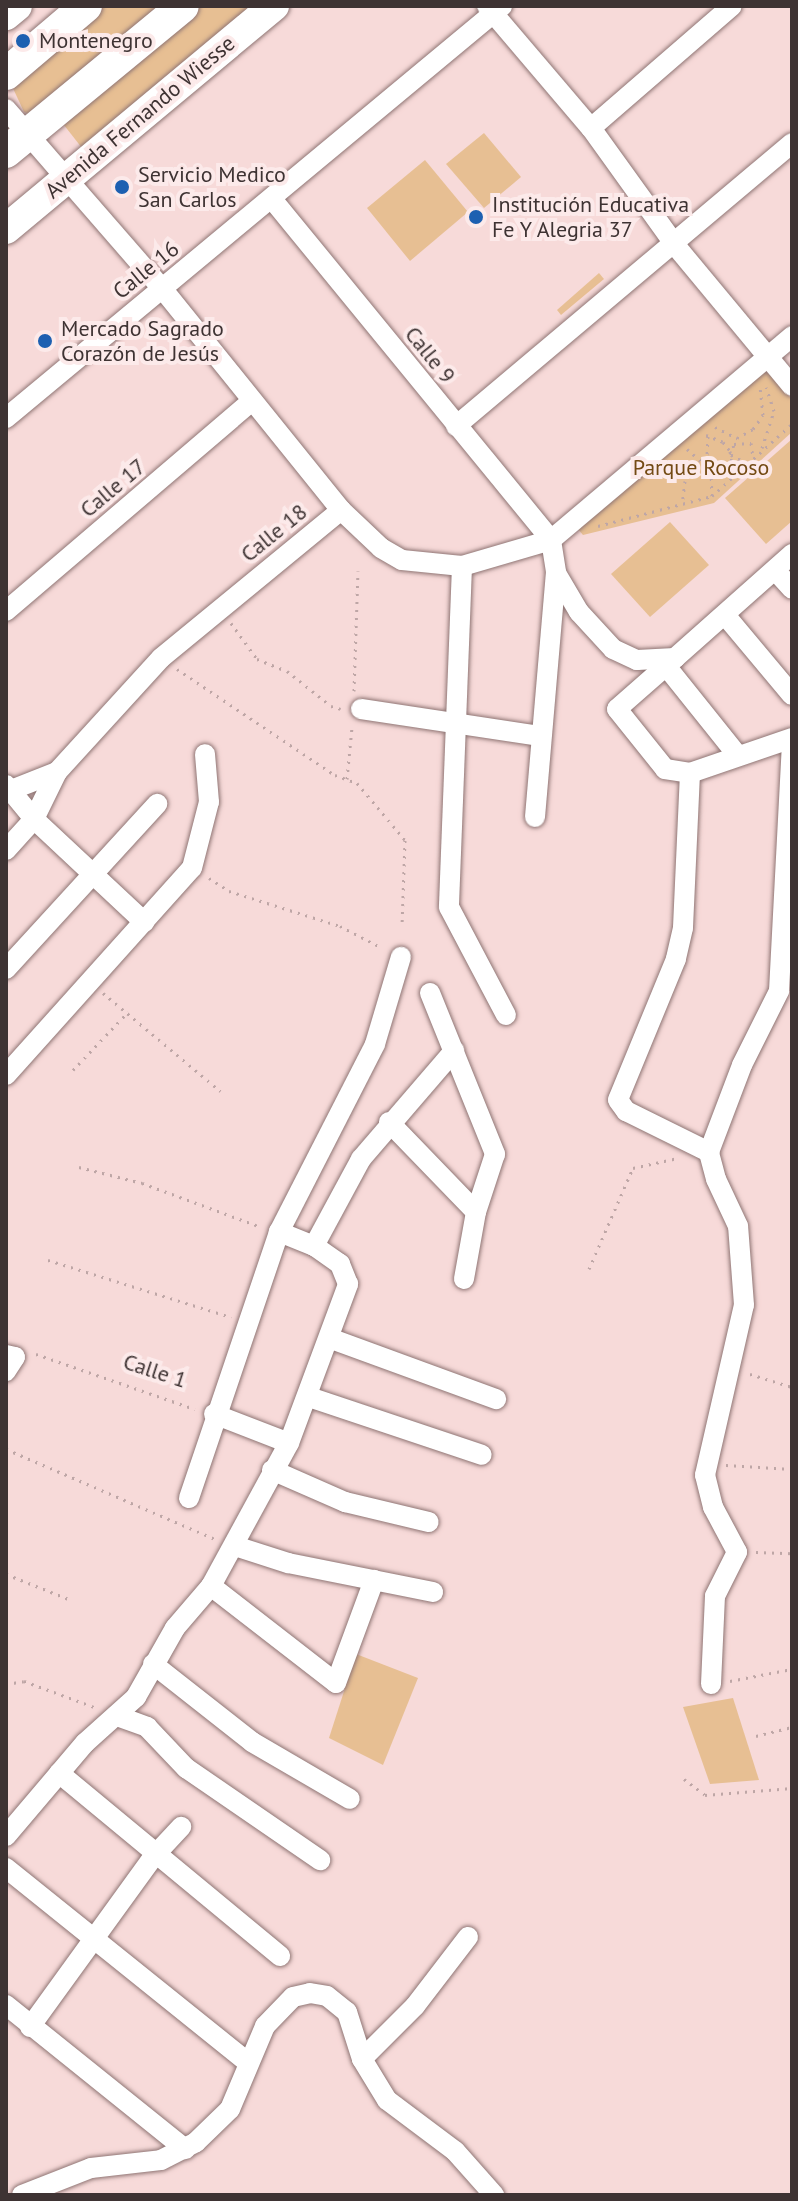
<!DOCTYPE html>
<html>
<head>
<meta charset="utf-8">
<style>
	body { margin:0 }
	#map { position:relative; width:798px; height:2201px; overflow:hidden; background:#f7dad9; font-family:"PT Sans",sans-serif }
	div>[style] { position:absolute }
	[style*='--x'] { left:calc(var(--x)*1px); top:calc(var(--y)*1px); width:calc(var(--w)*1px); rotate:calc(var(--a)*1deg) }
	.green>* { inset:0; background:#e7bf93 }
	.path>* { height:3px; margin-top:-1.5px; transform-origin:0; background:repeating-linear-gradient(90deg,#bea6a6 0 2px,transparent 0 8px) }
	.roads { filter:drop-shadow(0 0 2px #8f7574) drop-shadow(0 0 2px #8f7574) }
	.minor>* { height:20px; margin:-10px; padding:0 10px; transform-origin:10px; border-radius:10px; background:#fff }
	.secondary>* { height:30px; margin:-15px; padding:0 15px; transform-origin:15px; border-radius:15px; background:#fff }
	.primary>* { height:32px; margin:-16px; padding:0 16px; transform-origin:16px; border-radius:16px; background:#fff }
	.dots>* { width:22px; height:22px; translate:-50% -50%; box-sizing:border-box; border:4px solid #fceaea; border-radius:50% }
	span { translate:-50% -50%; white-space:nowrap; text-align:center; line-height:1.15; -webkit-text-stroke:8px #fceaea; paint-order:stroke }
	.poi-label { font-size:22px; color:#3e3333 }
	.left { translate:0 -50%; text-align:left }
	.street-label { font-size:22px; color:#3e3333 }
	.park-label { font-size:22px; color:#734a13 }
	.frame { position:absolute; inset:0; border:8px solid #3e3333; pointer-events:none }
</style>
</head>
<body>
<div id="map">
	<div class="green">
		<i style="clip-path:polygon(103px 6px,172px 6px,34px 116px,24px 112px,11px 84px)"></i>
		<i style="clip-path:polygon(199px 6px,254px 6px,82px 148px,60px 120px)"></i>
		<i style="clip-path:polygon(484px 133px,521px 177px,484px 208px,446px 164px)"></i>
		<i style="clip-path:polygon(425px 160px,468px 212px,410px 261px,367px 208px)"></i>
		<i style="clip-path:polygon(599px 273px,604px 279px,561px 315px,557px 310px)"></i>
		<i style="clip-path:polygon(766px 366px,792px 400px,792px 432px,714px 503px,583px 535px,577px 528px)"></i>
		<i style="clip-path:polygon(792px 439px,792px 521px,766px 544px,725px 498px)"></i>
		<i style="clip-path:polygon(670px 522px,709px 565px,650px 617px,611px 574px)"></i>
		<i style="clip-path:polygon(356px 1654px,418px 1678px,383px 1765px,329px 1738px)"></i>
		<i style="clip-path:polygon(733px 1698px,759px 1780px,710px 1784px,683px 1707px)"></i>
	</div>
	<div class="path">
		<i style="--x:715;--y:427;--w:25;--a:27"></i>
		<i style="--x:737;--y:438;--w:18;--a:-29"></i>
		<i style="--x:753;--y:429;--w:17;--a:-54"></i>
		<i style="--x:763;--y:415;--w:30;--a:-96"></i>
		<i style="--x:706;--y:435;--w:18;--a:22"></i>
		<i style="--x:723;--y:442;--w:11;--a:52"></i>
		<i style="--x:730;--y:451;--w:26;--a:83"></i>
		<i style="--x:708;--y:436;--w:20;--a:93"></i>
		<i style="--x:707;--y:456;--w:9;--a:54"></i>
		<i style="--x:712;--y:463;--w:21;--a:3"></i>
		<i style="--x:762;--y:448;--w:39;--a:-72"></i>
		<i style="--x:774;--y:411;--w:25;--a:-108"></i>
		<i style="--x:687;--y:449;--w:32;--a:41"></i>
		<i style="--x:711;--y:470;--w:26;--a:88"></i>
		<i style="--x:747;--y:463;--w:18;--a:-153"></i>
		<i style="--x:731;--y:455;--w:11;--a:-75"></i>
		<i style="--x:734;--y:444;--w:17;--a:-3"></i>
		<i style="--x:751;--y:443;--w:14;--a:82"></i>
		<i style="--x:670;--y:464;--w:23;--a:49"></i>
		<i style="--x:685;--y:481;--w:23;--a:97"></i>
		<i style="--x:598;--y:526;--w:118;--a:-14.7"></i>
		<i style="--x:712;--y:496;--w:108;--a:-42"></i>
		<i style="--x:231;--y:623;--w:44;--a:54.2"></i>
		<i style="--x:257;--y:659;--w:32;--a:22"></i>
		<i style="--x:287;--y:671;--w:56;--a:38.5"></i>
		<i style="--x:331;--y:706;--w:10;--a:17"></i>
		<i style="--x:177;--y:669;--w:190;--a:33.9"></i>
		<i style="--x:335;--y:775;--w:23;--a:20"></i>
		<i style="--x:357;--y:783;--w:75;--a:49.9"></i>
		<i style="--x:405;--y:840;--w:84;--a:92"></i>
		<i style="--x:354;--y:691;--w:120;--a:-88.1"></i>
		<i style="--x:347;--y:779;--w:52;--a:-84.5"></i>
		<i style="--x:209;--y:878;--w:24;--a:33"></i>
		<i style="--x:229;--y:891;--w:116;--a:17.5"></i>
		<i style="--x:340;--y:926;--w:47;--a:27.6"></i>
		<i style="--x:103;--y:993;--w:153;--a:39.9"></i>
		<i style="--x:73;--y:1070;--w:80;--a:-46.5"></i>
		<i style="--x:79;--y:1167;--w:65;--a:14.3"></i>
		<i style="--x:142;--y:1183;--w:127;--a:20.3"></i>
		<i style="--x:48;--y:1260;--w:192;--a:17.3"></i>
		<i style="--x:589;--y:1269;--w:110;--a:-66.5"></i>
		<i style="--x:633;--y:1168;--w:46;--a:-12.5"></i>
		<i style="--x:36;--y:1354;--w:168;--a:19.1"></i>
		<i style="--x:750;--y:1374;--w:44;--a:17.2"></i>
		<i style="--x:6;--y:1449;--w:228;--a:23.3"></i>
		<i style="--x:726;--y:1465;--w:66;--a:3.5"></i>
		<i style="--x:756;--y:1552;--w:36;--a:2"></i>
		<i style="--x:6;--y:1574;--w:70;--a:21.8"></i>
		<i style="--x:730;--y:1681;--w:63;--a:-11"></i>
		<i style="--x:6;--y:1684;--w:18;--a:-9"></i>
		<i style="--x:24;--y:1681;--w:78;--a:20.3"></i>
		<i style="--x:756;--y:1736;--w:37;--a:-14"></i>
		<i style="--x:684;--y:1779;--w:26;--a:37"></i>
		<i style="--x:705;--y:1795;--w:87;--a:-4.6"></i>
	</div>
	<div class="roads">
		<div class="minor">
			<i style="--x:487;--y:6;--w:160;--a:49.6"></i>
			<i style="--x:591;--y:128;--w:144;--a:54.3"></i>
			<i style="--x:675;--y:245;--w:183;--a:50.3"></i>
			<i style="--x:6;--y:109;--w:236;--a:49"></i>
			<i style="--x:161;--y:287;--w:287;--a:51.1"></i>
			<i style="--x:591;--y:128;--w:186;--a:-40.9"></i>
			<i style="--x:272;--y:199;--w:441;--a:50.7"></i>
			<i style="--x:551;--y:540;--w:33;--a:81"></i>
			<i style="--x:556;--y:573;--w:45;--a:59.5"></i>
			<i style="--x:579;--y:612;--w:50;--a:47.4"></i>
			<i style="--x:613;--y:649;--w:26;--a:25"></i>
			<i style="--x:637;--y:660;--w:38;--a:-3"></i>
			<i style="--x:675;--y:658;--w:157;--a:-41.6"></i>
			<i style="--x:6;--y:418;--w:645;--a:-39.71"></i>
			<i style="--x:456;--y:426;--w:439;--a:-40.1"></i>
			<i style="--x:462;--y:566;--w:341;--a:92.2"></i>
			<i style="--x:449;--y:907;--w:122;--a:62.2"></i>
			<i style="--x:775;--y:570;--w:25;--a:48"></i>
			<i style="--x:6;--y:611;--w:323;--a:-40.5"></i>
			<i style="--x:725;--y:615;--w:104;--a:50.1"></i>
			<i style="--x:675;--y:658;--w:77;--a:138.7"></i>
			<i style="--x:617;--y:709;--w:77;--a:51.3"></i>
			<i style="--x:665;--y:769;--w:25;--a:9"></i>
			<i style="--x:690;--y:773;--w:108;--a:-18.9"></i>
			<i style="--x:666;--y:666;--w:115;--a:51.3"></i>
			<i style="--x:361;--y:709;--w:180;--a:8.6"></i>
			<i style="--x:690;--y:773;--w:155;--a:92.6"></i>
			<i style="--x:683;--y:928;--w:32;--a:103"></i>
			<i style="--x:676;--y:959;--w:152;--a:112.4"></i>
			<i style="--x:618;--y:1100;--w:14;--a:54"></i>
			<i style="--x:626;--y:1111;--w:93;--a:26.3"></i>
			<i style="--x:6;--y:785;--w:44;--a:50.5"></i>
			<i style="--x:34;--y:819;--w:151;--a:43.1"></i>
			<i style="--x:6;--y:792;--w:55;--a:-21.4"></i>
			<i style="--x:57;--y:772;--w:154;--a:-47.6"></i>
			<i style="--x:161;--y:658;--w:233;--a:-39.4"></i>
			<i style="--x:341;--y:510;--w:55;--a:43.5"></i>
			<i style="--x:381;--y:548;--w:24;--a:30"></i>
			<i style="--x:402;--y:560;--w:60;--a:5.7"></i>
			<i style="--x:462;--y:566;--w:93;--a:-16.3"></i>
			<i style="--x:551;--y:540;--w:316;--a:-40.2"></i>
			<i style="--x:535;--y:817;--w:245;--a:-85.1"></i>
			<i style="--x:6;--y:850;--w:42;--a:-47.9"></i>
			<i style="--x:34;--y:819;--w:52;--a:-63.9"></i>
			<i style="--x:6;--y:969;--w:224;--a:-47.5"></i>
			<i style="--x:430;--y:993;--w:174;--a:68"></i>
			<i style="--x:495;--y:1154;--w:61;--a:108.1"></i>
			<i style="--x:476;--y:1212;--w:68;--a:100.2"></i>
			<i style="--x:6;--y:1075;--w:278;--a:-48.1"></i>
			<i style="--x:192;--y:868;--w:68;--a:-75.6"></i>
			<i style="--x:209;--y:802;--w:48;--a:-94.8"></i>
			<i style="--x:389;--y:1122;--w:125;--a:46"></i>
			<i style="--x:314;--y:1246;--w:99;--a:-61.6"></i>
			<i style="--x:361;--y:1159;--w:143;--a:-49.3"></i>
			<i style="--x:329;--y:1338;--w:178;--a:20.1"></i>
			<i style="--x:6;--y:1355;--w:9;--a:13"></i>
			<i style="--x:15;--y:1357;--w:17;--a:123"></i>
			<i style="--x:309;--y:1397;--w:182;--a:18.5"></i>
			<i style="--x:214;--y:1414;--w:80;--a:21.1"></i>
			<i style="--x:272;--y:1470;--w:80;--a:23.7"></i>
			<i style="--x:345;--y:1502;--w:86;--a:13.4"></i>
			<i style="--x:189;--y:1498;--w:281;--a:-71.3"></i>
			<i style="--x:279;--y:1232;--w:211;--a:-62.9"></i>
			<i style="--x:375;--y:1044;--w:91;--a:-73.4"></i>
			<i style="--x:235;--y:1546;--w:56;--a:17.8"></i>
			<i style="--x:288;--y:1563;--w:148;--a:11.3"></i>
			<i style="--x:211;--y:1586;--w:158;--a:37.8"></i>
			<i style="--x:336;--y:1683;--w:110;--a:-69.7"></i>
			<i style="--x:153;--y:1664;--w:126;--a:38.2"></i>
			<i style="--x:252;--y:1742;--w:113;--a:30.2"></i>
			<i style="--x:711;--y:1684;--w:88;--a:-87.4"></i>
			<i style="--x:715;--y:1596;--w:49;--a:-63.4"></i>
			<i style="--x:737;--y:1552;--w:51;--a:-118.1"></i>
			<i style="--x:713;--y:1507;--w:33;--a:-104"></i>
			<i style="--x:705;--y:1475;--w:174;--a:-77.1"></i>
			<i style="--x:744;--y:1305;--w:79;--a:-94.3"></i>
			<i style="--x:738;--y:1226;--w:52;--a:-115.1"></i>
			<i style="--x:716;--y:1179;--w:28;--a:-105"></i>
			<i style="--x:709;--y:1152;--w:93;--a:-69.2"></i>
			<i style="--x:742;--y:1065;--w:83;--a:-63.4"></i>
			<i style="--x:779;--y:991;--w:247;--a:-87"></i>
			<i style="--x:120;--y:1717;--w:29;--a:20"></i>
			<i style="--x:147;--y:1727;--w:57;--a:46.4"></i>
			<i style="--x:186;--y:1768;--w:163;--a:34.5"></i>
			<i style="--x:59;--y:1773;--w:287;--a:39.6"></i>
			<i style="--x:6;--y:1836;--w:122;--a:-49.7"></i>
			<i style="--x:85;--y:1743;--w:69;--a:-42"></i>
			<i style="--x:136;--y:1697;--w:79;--a:-60.5"></i>
			<i style="--x:175;--y:1628;--w:55;--a:-49.4"></i>
			<i style="--x:211;--y:1586;--w:163;--a:-61.4"></i>
			<i style="--x:289;--y:1443;--w:170;--a:-69.6"></i>
			<i style="--x:348;--y:1284;--w:22;--a:-112"></i>
			<i style="--x:340;--y:1264;--w:32;--a:-145"></i>
			<i style="--x:314;--y:1246;--w:38;--a:-158"></i>
			<i style="--x:6;--y:1868;--w:309;--a:38.8"></i>
			<i style="--x:6;--y:2005;--w:230;--a:38.8"></i>
			<i style="--x:30;--y:2027;--w:211;--a:-54.1"></i>
			<i style="--x:154;--y:1856;--w:40;--a:-47"></i>
			<i style="--x:362;--y:2059;--w:75;--a:-45"></i>
			<i style="--x:415;--y:2006;--w:87;--a:-52.5"></i>
			<i style="--x:22;--y:2195;--w:74;--a:-21.4"></i>
			<i style="--x:91;--y:2168;--w:70;--a:-6.5"></i>
			<i style="--x:161;--y:2160;--w:39;--a:-27"></i>
			<i style="--x:196;--y:2142;--w:47;--a:-44.1"></i>
			<i style="--x:230;--y:2109;--w:90;--a:-67.1"></i>
			<i style="--x:265;--y:2026;--w:40;--a:-46"></i>
			<i style="--x:293;--y:1997;--w:17;--a:-13"></i>
			<i style="--x:310;--y:1993;--w:17;--a:10"></i>
			<i style="--x:327;--y:1996;--w:26;--a:39"></i>
			<i style="--x:347;--y:2012;--w:49;--a:72.3"></i>
			<i style="--x:362;--y:2059;--w:48;--a:58.6"></i>
			<i style="--x:387;--y:2100;--w:85;--a:36.9"></i>
			<i style="--x:455;--y:2151;--w:59;--a:48.4"></i>
		</div>
		<div class="secondary">
			<i style="--x:6;--y:15;--w:14;--a:-39"></i>
			<i style="--x:6;--y:229;--w:349;--a:-39.8"></i>
		</div>
		<div class="primary">
			<i style="--x:6;--y:74;--w:105;--a:-40.4"></i>
			<i style="--x:6;--y:152;--w:229;--a:-39.5"></i>
		</div>
	</div>
	<div class="dots">
		<i style="left:23px;top:41px;background:#1d60b1"></i>
		<i style="left:122px;top:187px;background:#1d60b1"></i>
		<i style="left:476px;top:217px;background:#1d60b1"></i>
		<i style="left:45px;top:341px;background:#1d60b1"></i>
	</div>
	<div class="poi-label">
		<span class="left" style="left:39px;top:41px">Montenegro</span>
		<span class="left" style="left:138px;top:187px">Servicio Medico<br>San Carlos</span>
		<span class="left" style="left:492px;top:217px">Institución Educativa<br>Fe Y Alegria 37</span>
		<span class="left" style="left:61px;top:341px">Mercado Sagrado<br>Corazón de Jesús</span>
	</div>
	<div class="street-label">
		<span style="left:140px;top:117px;rotate:-40deg">Avenida Fernando Wiesse</span>
		<span style="left:146px;top:270px;rotate:-39deg">Calle 16</span>
		<span style="left:430px;top:355px;rotate:51deg">Calle 9</span>
		<span style="left:113px;top:488px;rotate:-40deg">Calle 17</span>
		<span style="left:274px;top:533px;rotate:-39deg">Calle 18</span>
		<span style="left:155px;top:1371px;rotate:18deg">Calle 1</span>
	</div>
	<div class="park-label">
		<span style="left:701px;top:468px">Parque Rocoso</span>
	</div>
	<div class="frame"></div>
</div>
</body>
</html>
